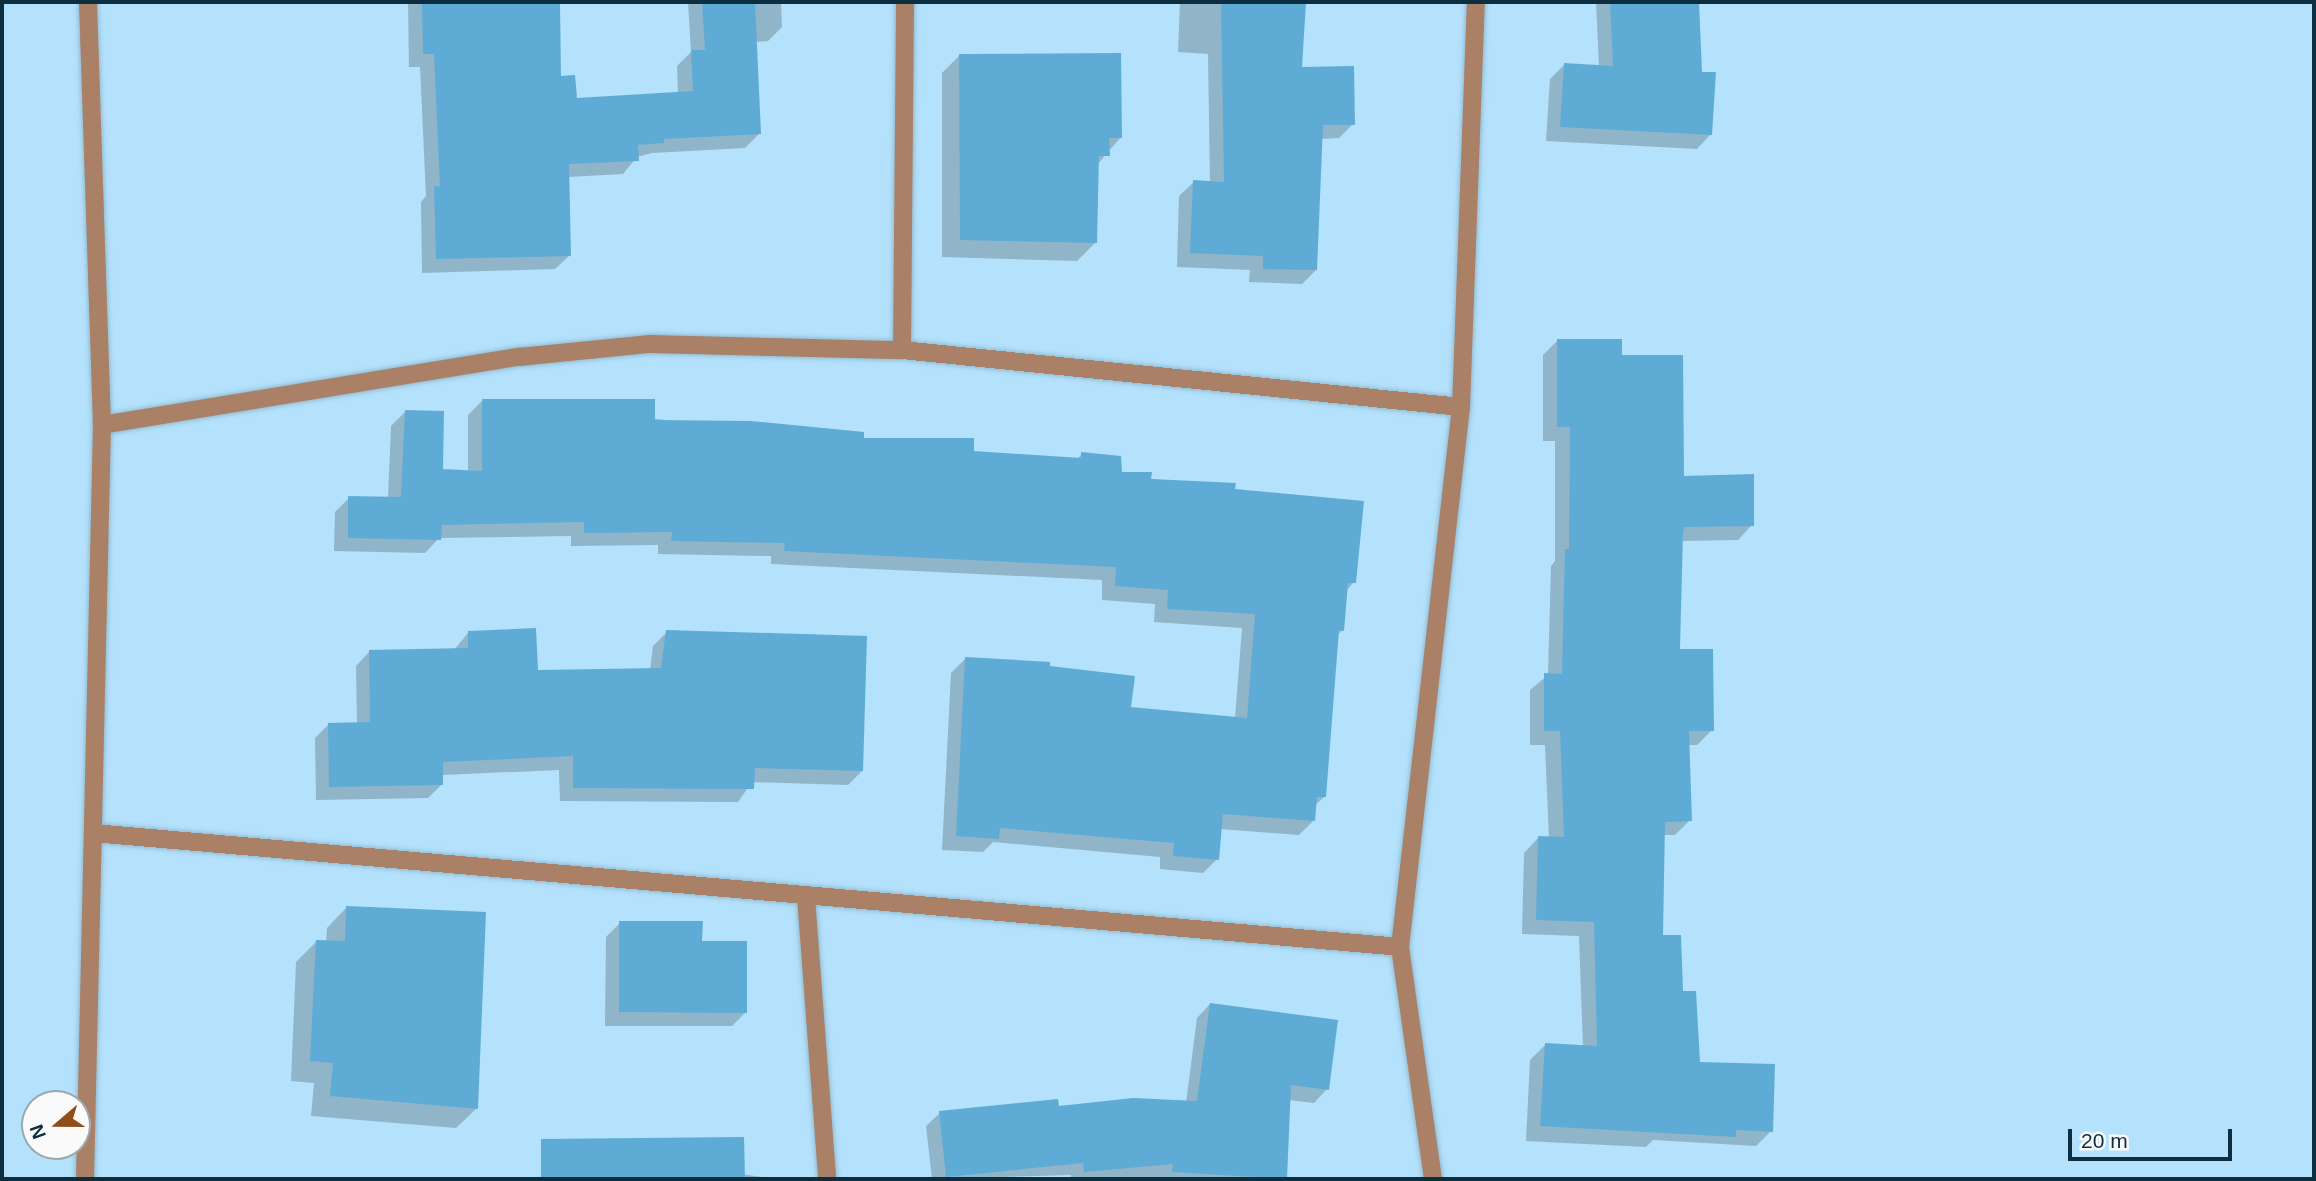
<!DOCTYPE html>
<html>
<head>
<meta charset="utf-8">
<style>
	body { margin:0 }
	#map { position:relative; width:2316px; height:1181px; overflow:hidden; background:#b4e1fb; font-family:Arial,sans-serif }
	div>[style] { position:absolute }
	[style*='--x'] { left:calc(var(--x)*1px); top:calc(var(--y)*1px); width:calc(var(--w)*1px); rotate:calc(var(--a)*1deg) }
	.shadow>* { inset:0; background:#0003 }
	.building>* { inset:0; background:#5eacd6 }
	.roads { filter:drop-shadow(0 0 2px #92bdd5) drop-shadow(0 0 2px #92bdd5) }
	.minor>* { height:18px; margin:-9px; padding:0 9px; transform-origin:9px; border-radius:9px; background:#aa8167 }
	span { translate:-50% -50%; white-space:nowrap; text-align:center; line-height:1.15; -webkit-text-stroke:6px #fafafa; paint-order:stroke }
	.frame { position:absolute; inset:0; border:4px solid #0c2e3f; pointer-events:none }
	.north { position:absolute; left:21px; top:1090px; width:70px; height:70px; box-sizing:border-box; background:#fafafa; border:2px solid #9ba8af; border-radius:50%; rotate:250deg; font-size:19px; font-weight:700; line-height:28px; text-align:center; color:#0c2e3f }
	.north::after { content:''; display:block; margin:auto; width:24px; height:32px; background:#8f4d1a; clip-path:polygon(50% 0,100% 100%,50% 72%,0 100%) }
	.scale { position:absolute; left:2068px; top:1129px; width:164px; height:32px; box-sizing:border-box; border:4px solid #0c2e3f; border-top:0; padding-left:9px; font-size:21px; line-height:24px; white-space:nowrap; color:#0c2e3f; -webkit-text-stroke:5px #fafafa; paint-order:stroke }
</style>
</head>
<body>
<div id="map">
	<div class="shadow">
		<i style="clip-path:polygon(408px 2px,559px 2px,559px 78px,575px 100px,678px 94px,677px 66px,691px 52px,688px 2px,781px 2px,782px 27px,768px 41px,755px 42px,759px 134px,745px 148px,652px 153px,637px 157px,623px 174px,568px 177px,570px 255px,555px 269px,422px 273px,421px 202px,426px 196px,420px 67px,409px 67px)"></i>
		<i style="clip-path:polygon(1180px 2px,1304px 2px,1300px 69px,1353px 124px,1339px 138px,1320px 139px,1316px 270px,1302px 284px,1249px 282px,1250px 270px,1177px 267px,1179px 196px,1194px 182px,1210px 183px,1208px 54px,1178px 52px)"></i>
		<i style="clip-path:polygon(1596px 2px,1697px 2px,1700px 73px,1711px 134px,1697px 149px,1546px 141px,1550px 79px,1564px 65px,1599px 67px)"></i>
		<i style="clip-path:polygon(960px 55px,1121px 137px,1097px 165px,1095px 243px,1077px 261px,942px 257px,942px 73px)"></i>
		<i style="clip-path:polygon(1557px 341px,1621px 357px,1682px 477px,1752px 525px,1738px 540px,1681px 541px,1678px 651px,1712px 730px,1697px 745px,1688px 745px,1690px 820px,1675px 835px,1663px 835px,1661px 937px,1681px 993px,1698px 1063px,1771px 1131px,1756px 1146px,1653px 1140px,1646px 1147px,1526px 1141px,1530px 1060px,1545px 1045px,1583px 1047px,1579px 936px,1522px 934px,1524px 853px,1538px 838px,1549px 838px,1545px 745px,1530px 745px,1530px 690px,1548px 675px,1551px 566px,1555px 561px,1555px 441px,1543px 441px,1543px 355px)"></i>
		<i style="clip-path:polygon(482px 401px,972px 452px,1076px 460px,1082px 454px,1120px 474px,1233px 491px,1354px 582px,1346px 591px,1343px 630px,1336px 636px,1324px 797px,1314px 806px,1313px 821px,1299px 835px,1220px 829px,1217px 859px,1203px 873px,1160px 869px,1160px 857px,993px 842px,983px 852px,942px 850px,951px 673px,965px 659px,1048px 667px,1129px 709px,1235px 718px,1242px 628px,1154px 622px,1155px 604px,1102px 600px,1102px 580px,771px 564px,771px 556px,658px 554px,658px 545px,571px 546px,571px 536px,439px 538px,425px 553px,334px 551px,335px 512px,349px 498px,388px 498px,391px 426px,405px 412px,441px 471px,468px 472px,468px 415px)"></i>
		<i style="clip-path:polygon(667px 632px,862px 771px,848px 785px,752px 782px,738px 802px,560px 801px,559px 770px,441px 775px,442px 784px,428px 798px,316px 800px,315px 738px,329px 724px,357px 724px,356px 666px,370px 651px,454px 650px,468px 633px,536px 672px,650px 670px,653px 646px)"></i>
		<i style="clip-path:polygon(347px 907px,477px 1108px,456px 1128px,311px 1116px,314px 1083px,291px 1081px,296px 962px,316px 942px,326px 942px,327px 928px)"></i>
		<i style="clip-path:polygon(620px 923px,700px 943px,746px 1012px,732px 1026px,605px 1026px,606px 937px)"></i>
		<i style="clip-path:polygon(1210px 1004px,1327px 1089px,1314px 1103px,1289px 1100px,1284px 1179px,1071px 1179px,1071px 1175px,932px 1179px,926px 1126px,940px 1113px,1186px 1103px,1197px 1018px)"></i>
		<i style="clip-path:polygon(600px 1154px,762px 1177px,762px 1179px,600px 1179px)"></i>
	</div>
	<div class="building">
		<i style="clip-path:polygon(422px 2px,560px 2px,561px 76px,575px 75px,577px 98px,693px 91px,691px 50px,705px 50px,702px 2px,755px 2px,761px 134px,664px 139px,664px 143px,638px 145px,639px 161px,569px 164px,571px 256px,436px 259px,434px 186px,440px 186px,434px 54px,423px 54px)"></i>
		<i style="clip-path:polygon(1221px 2px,1306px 2px,1302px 67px,1354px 66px,1355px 125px,1323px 125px,1317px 270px,1263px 269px,1263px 256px,1190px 253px,1193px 180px,1224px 182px)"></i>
		<i style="clip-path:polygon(1610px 2px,1699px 2px,1702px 72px,1716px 72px,1712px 135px,1560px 127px,1564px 63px,1613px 66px)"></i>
		<i style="clip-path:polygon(1121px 53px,1122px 138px,1109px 138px,1110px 156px,1099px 156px,1097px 243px,960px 240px,959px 54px)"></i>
		<i style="clip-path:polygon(1557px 339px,1622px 339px,1622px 355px,1683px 355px,1684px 476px,1754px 474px,1754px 526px,1684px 527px,1683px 532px,1680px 649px,1713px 649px,1714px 731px,1689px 731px,1692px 821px,1665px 822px,1663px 935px,1681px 935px,1683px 991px,1696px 991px,1700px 1062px,1775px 1064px,1773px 1132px,1736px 1130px,1736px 1137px,1540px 1126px,1545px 1043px,1597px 1046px,1594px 922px,1536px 920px,1538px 836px,1564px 837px,1560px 731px,1544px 731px,1544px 673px,1562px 674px,1565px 549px,1569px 549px,1570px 427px,1557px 427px)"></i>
		<i style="clip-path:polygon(482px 399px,655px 399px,655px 420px,751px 421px,864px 432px,864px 438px,974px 438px,974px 451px,1081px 458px,1081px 452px,1121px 456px,1122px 472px,1152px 472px,1151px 479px,1236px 483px,1235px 489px,1364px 501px,1356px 583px,1348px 583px,1344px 631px,1339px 630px,1326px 797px,1317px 797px,1315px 821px,1223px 814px,1219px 860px,1173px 856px,1174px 843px,1000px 828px,999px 839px,956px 836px,965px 657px,1050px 662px,1050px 666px,1135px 676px,1131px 707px,1247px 718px,1255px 614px,1167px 609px,1168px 590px,1115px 586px,1116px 567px,784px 551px,785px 543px,671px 541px,672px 532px,584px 533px,584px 522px,442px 525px,441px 540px,348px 538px,348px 496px,401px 497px,405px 410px,444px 411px,443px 469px,482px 471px)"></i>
		<i style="clip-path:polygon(536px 628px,538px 670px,661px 668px,666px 630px,867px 636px,863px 771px,755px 768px,754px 789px,573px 788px,573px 756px,443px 762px,443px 785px,329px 787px,328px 723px,370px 722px,369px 650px,468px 648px,468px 631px)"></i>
		<i style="clip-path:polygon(346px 906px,486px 912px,478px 1109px,330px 1096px,333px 1063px,310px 1061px,316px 940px,345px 941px)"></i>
		<i style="clip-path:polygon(619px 921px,703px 921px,702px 941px,747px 941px,747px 1013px,619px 1012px)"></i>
		<i style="clip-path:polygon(1210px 1003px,1338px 1020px,1329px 1090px,1291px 1085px,1287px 1179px,1172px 1172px,1173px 1164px,1084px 1172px,1083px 1163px,946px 1177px,939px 1111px,1058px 1099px,1059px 1106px,1133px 1098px,1197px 1101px)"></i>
		<i style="clip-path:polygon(744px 1137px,745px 1179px,541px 1179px,541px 1139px)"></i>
	</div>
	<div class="roads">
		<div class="minor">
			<i style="--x:902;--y:350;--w:348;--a:-89.5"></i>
			<i style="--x:102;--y:425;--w:423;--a:-9.3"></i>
			<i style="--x:519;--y:357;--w:132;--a:-5.7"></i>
			<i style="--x:650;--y:344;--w:252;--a:1.4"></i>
			<i style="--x:902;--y:350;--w:562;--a:5.82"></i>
			<i style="--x:93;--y:833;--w:1312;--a:4.98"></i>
			<i style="--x:806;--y:897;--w:283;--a:85.7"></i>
			<i style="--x:85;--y:1179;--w:754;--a:-88.71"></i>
			<i style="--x:102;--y:425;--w:423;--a:-91.9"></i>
			<i style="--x:1433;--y:1179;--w:234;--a:-98.1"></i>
			<i style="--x:1400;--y:947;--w:543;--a:-83.56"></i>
			<i style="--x:1461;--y:407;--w:405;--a:-87.9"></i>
		</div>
	</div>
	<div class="frame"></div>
	<div class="north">N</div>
	<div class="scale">20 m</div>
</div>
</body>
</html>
